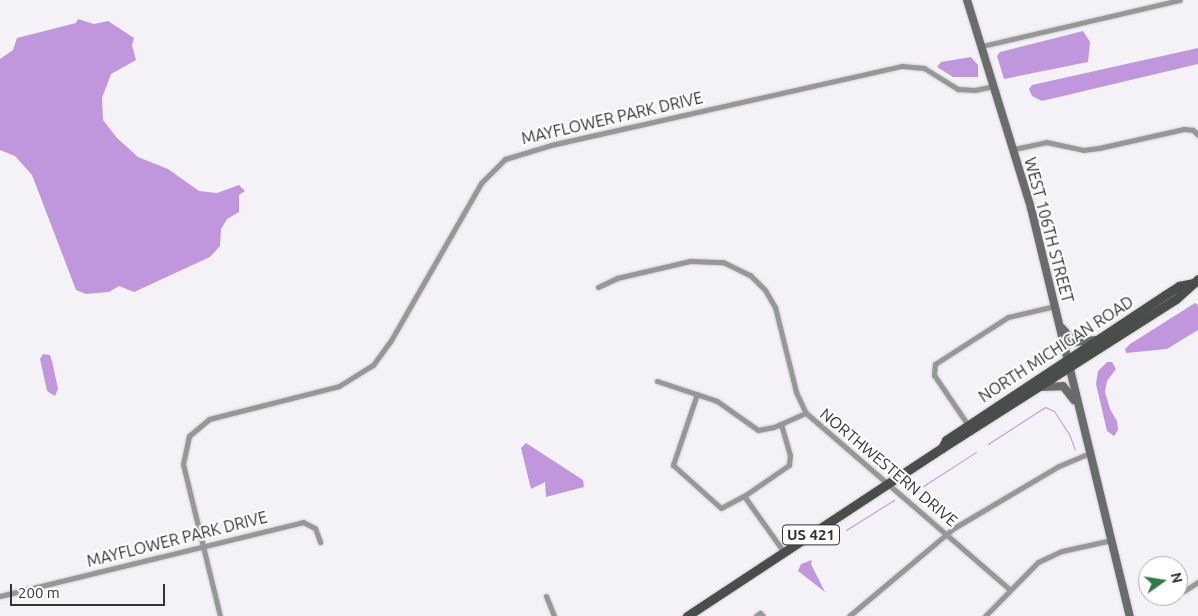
<!DOCTYPE html>
<html>
<head>
<meta charset="utf-8">
<style>
	body { margin:0 }
	#map { position:relative; width:1198px; height:616px; overflow:hidden; background:#f5f2f7; font-family:Ubuntu,sans-serif }
	div>[style] { position:absolute }
	[style*='--x'] { left:calc(var(--x)*1px); top:calc(var(--y)*1px); width:calc(var(--w)*1px); rotate:calc(var(--a)*1deg) }
	.water>* { inset:0; background:#c097dd }
	.stream>* { height:1px; margin:-0.5px; padding:0 0.5px; transform-origin:0.5px; border-radius:0.5px; background:#c097dd }
	.roads { filter:drop-shadow(0 0 1px #d2cfd4) drop-shadow(0 0 1px #d2cfd4) }
	.street>* { height:5px; margin:-2.5px; padding:0 2.5px; transform-origin:2.5px; border-radius:2.5px; background:#959896 }
	.secondary>* { height:8px; margin:-4px; padding:0 4px; transform-origin:4px; border-radius:4px; background:#696c6a }
	.primary>* { height:9px; margin:-4.5px; padding:0 4.5px; transform-origin:4.5px; border-radius:4.5px; background:#4a4e4b }
	span { translate:-50% -50%; white-space:nowrap; text-align:center; line-height:1.15; -webkit-text-stroke:4px #fff; paint-order:stroke }
	.shield-label span { padding:1px 4px; background:#fff; border:1px solid; border-radius:4px; -webkit-text-stroke-width:0 }
	.shield-label { font-size:15px; color:#333234; font-weight:700 }
	.street-label { font-size:16px; color:#333234 }
	.north { position:absolute; left:1138px; top:556px; width:50px; height:50px; box-sizing:border-box; background:#fff; border:1px solid #adadae; border-radius:50%; rotate:77deg; font-size:14px; font-weight:700; line-height:20px; text-align:center; color:#333234 }
	.north::after { content:''; display:block; margin:auto; width:18px; height:22px; background:#2e7a49; clip-path:polygon(50% 0,100% 100%,50% 72%,0 100%) }
	.scale { position:absolute; left:10px; top:584px; width:155px; height:22px; box-sizing:border-box; border:2px solid #333234; border-top:0; padding-left:6px; font-size:15px; line-height:18px; white-space:nowrap; color:#333234; -webkit-text-stroke:4px #fff; paint-order:stroke }
</style>
</head>
<body>
<div id="map">
	<div class="water">
		<i style="clip-path:polygon(78px 19px,94px 24px,108px 21px,134px 38px,132px 45px,136px 60px,111px 74px,102px 98px,103px 120px,117px 138px,138px 157px,168px 169px,199px 191px,217px 193px,239px 185px,245px 191px,239px 195px,239px 212px,227px 219px,221px 229px,220px 246px,210px 257px,134px 292px,119px 286px,109px 292px,86px 294px,76px 290px,32px 175px,15px 156px,0 150px,0 59px,13px 50px,17px 38px,76px 23px)"></i>
		<i style="clip-path:polygon(1083px 31px,1090px 42px,1088px 62px,1004px 79px,997px 56px,1000px 52px)"></i>
		<i style="clip-path:polygon(1198px 48px,1198px 64px,1042px 101px,1032px 96px,1029px 89px,1032px 85px)"></i>
		<i style="clip-path:polygon(971px 57px,978px 65px,978px 77px,953px 77px,937px 67px,941px 62px)"></i>
		<i style="clip-path:polygon(1195px 303px,1198px 305px,1198px 330px,1167px 349px,1126px 353px,1125px 349px,1130px 344px)"></i>
		<i style="clip-path:polygon(43px 354px,50px 355px,52px 361px,58px 389px,55px 396px,47px 391px,40px 359px)"></i>
		<i style="clip-path:polygon(1107px 362px,1112px 362px,1116px 369px,1107px 381px,1105px 392px,1110px 409px,1117px 421px,1118px 430px,1114px 436px,1107px 431px,1096px 384px,1098px 371px)"></i>
		<i style="clip-path:polygon(526px 443px,583px 480px,584px 487px,546px 497px,545px 482px,531px 489px,521px 448px)"></i>
		<i style="clip-path:polygon(812px 560px,811px 564px,825px 592px,798px 571px,801px 564px)"></i>
	</div>
	<div class="stream">
		<i style="--x:988;--y:444;--w:68;--a:-33"></i>
		<i style="--x:1045;--y:407;--w:10;--a:24"></i>
		<i style="--x:1054;--y:411;--w:27;--a:57"></i>
		<i style="--x:1069;--y:434;--w:17;--a:69"></i>
		<i style="--x:914;--y:492;--w:74;--a:-32.8"></i>
		<i style="--x:846;--y:530;--w:57;--a:-32"></i>
	</div>
	<div class="roads">
		<div class="street">
			<i style="--x:982;--y:46;--w:203;--a:-13.1"></i>
			<i style="--x:1014;--y:149;--w:33;--a:-12"></i>
			<i style="--x:1046;--y:142;--w:38;--a:12"></i>
			<i style="--x:1083;--y:150;--w:16;--a:-7"></i>
			<i style="--x:1099;--y:148;--w:87;--a:-12.6"></i>
			<i style="--x:1184;--y:129;--w:9;--a:6"></i>
			<i style="--x:1193;--y:130;--w:7;--a:45"></i>
			<i style="--x:598;--y:287;--w:21;--a:-25"></i>
			<i style="--x:617;--y:278;--w:75;--a:-13.1"></i>
			<i style="--x:690;--y:261;--w:33;--a:2"></i>
			<i style="--x:723;--y:262;--w:30;--a:26"></i>
			<i style="--x:750;--y:275;--w:21;--a:45"></i>
			<i style="--x:765;--y:290;--w:20;--a:60"></i>
			<i style="--x:775;--y:307;--w:88;--a:76.1"></i>
			<i style="--x:796;--y:392;--w:23;--a:65"></i>
			<i style="--x:806;--y:413;--w:269;--a:40.9"></i>
			<i style="--x:657;--y:381;--w:63;--a:18.4"></i>
			<i style="--x:717;--y:401;--w:50;--a:35.3"></i>
			<i style="--x:758;--y:430;--w:16;--a:-11"></i>
			<i style="--x:774;--y:427;--w:35;--a:-24"></i>
			<i style="--x:697;--y:394;--w:75;--a:108.7"></i>
			<i style="--x:673;--y:465;--w:64;--a:41.9"></i>
			<i style="--x:721;--y:508;--w:26;--a:-28"></i>
			<i style="--x:781;--y:424;--w:32;--a:74"></i>
			<i style="--x:790;--y:455;--w:10;--a:96"></i>
			<i style="--x:789;--y:465;--w:55;--a:145.4"></i>
			<i style="--x:744;--y:496;--w:69;--a:54.5"></i>
			<i style="--x:968;--y:425;--w:60;--a:-124.2"></i>
			<i style="--x:934;--y:375;--w:11;--a:-85"></i>
			<i style="--x:935;--y:364;--w:87;--a:-32.8"></i>
			<i style="--x:1008;--y:317;--w:48;--a:-13.2"></i>
			<i style="--x:1184;--y:591;--w:17;--a:-33"></i>
			<i style="--x:0;--y:596;--w:312;--a:-13.7"></i>
			<i style="--x:303;--y:522;--w:13;--a:27"></i>
			<i style="--x:315;--y:528;--w:15;--a:70"></i>
			<i style="--x:546;--y:596;--w:22;--a:68"></i>
			<i style="--x:220;--y:616;--w:156;--a:-103.7"></i>
			<i style="--x:183;--y:464;--w:29;--a:-78"></i>
			<i style="--x:189;--y:436;--w:26;--a:-40"></i>
			<i style="--x:209;--y:419;--w:134;--a:-14.2"></i>
			<i style="--x:339;--y:386;--w:40;--a:-32"></i>
			<i style="--x:373;--y:365;--w:29;--a:-54"></i>
			<i style="--x:390;--y:342;--w:183;--a:-60.2"></i>
			<i style="--x:481;--y:183;--w:34;--a:-45"></i>
			<i style="--x:505;--y:159;--w:48;--a:-16.9"></i>
			<i style="--x:551;--y:145;--w:360;--a:-12.7"></i>
			<i style="--x:902;--y:66;--w:22;--a:5"></i>
			<i style="--x:924;--y:68;--w:40;--a:32"></i>
			<i style="--x:958;--y:89;--w:17;--a:3"></i>
			<i style="--x:975;--y:90;--w:19;--a:-12"></i>
			<i style="--x:756;--y:616;--w:5;--a:-37"></i>
			<i style="--x:760;--y:613;--w:4;--a:45"></i>
			<i style="--x:849;--y:616;--w:137;--a:-40"></i>
			<i style="--x:954;--y:528;--w:122;--a:-30.6"></i>
			<i style="--x:1059;--y:466;--w:34;--a:-23"></i>
			<i style="--x:985;--y:616;--w:76;--a:-45.5"></i>
			<i style="--x:1038;--y:562;--w:26;--a:-25"></i>
			<i style="--x:1062;--y:551;--w:51;--a:-12.4"></i>
		</div>
		<div class="secondary">
			<i style="--x:967;--y:0;--w:218;--a:72.9"></i>
			<i style="--x:1031;--y:208;--w:420;--a:76.4"></i>
			<i style="--x:1062;--y:328;--w:18;--a:49"></i>
			<i style="--x:1074;--y:342;--w:22;--a:-5"></i>
			<i style="--x:1039;--y:387;--w:24;--a:-2"></i>
			<i style="--x:1063;--y:386;--w:18;--a:52"></i>
		</div>
		<div class="primary">
			<i style="--x:942;--y:448;--w:9;--a:-63"></i>
			<i style="--x:946;--y:440;--w:263;--a:-33.5"></i>
			<i style="--x:1165;--y:295;--w:17;--a:-33"></i>
			<i style="--x:1179;--y:286;--w:14;--a:-12"></i>
			<i style="--x:687;--y:616;--w:305;--a:-33.4"></i>
			<i style="--x:942;--y:448;--w:277;--a:-32.5"></i>
			<i style="--x:1176;--y:299;--w:30;--a:-42"></i>
		</div>
	</div>
	<div class="shield-label">
		<span style="left:811px;top:535px">US 421</span>
	</div>
	<div class="street-label">
		<span style="left:612px;top:118px;rotate:-13deg">MAYFLOWER PARK DRIVE</span>
		<span style="left:1049px;top:230px;rotate:75deg">WEST 106TH STREET</span>
		<span style="left:1056px;top:349px;rotate:-33deg">NORTH MICHIGAN ROAD</span>
		<span style="left:889px;top:467px;rotate:40deg">NORTHWESTERN DRIVE</span>
		<span style="left:177px;top:539px;rotate:-14deg">MAYFLOWER PARK DRIVE</span>
	</div>
	<div class="north">N</div>
	<div class="scale">200 m</div>
</div>
</body>
</html>
